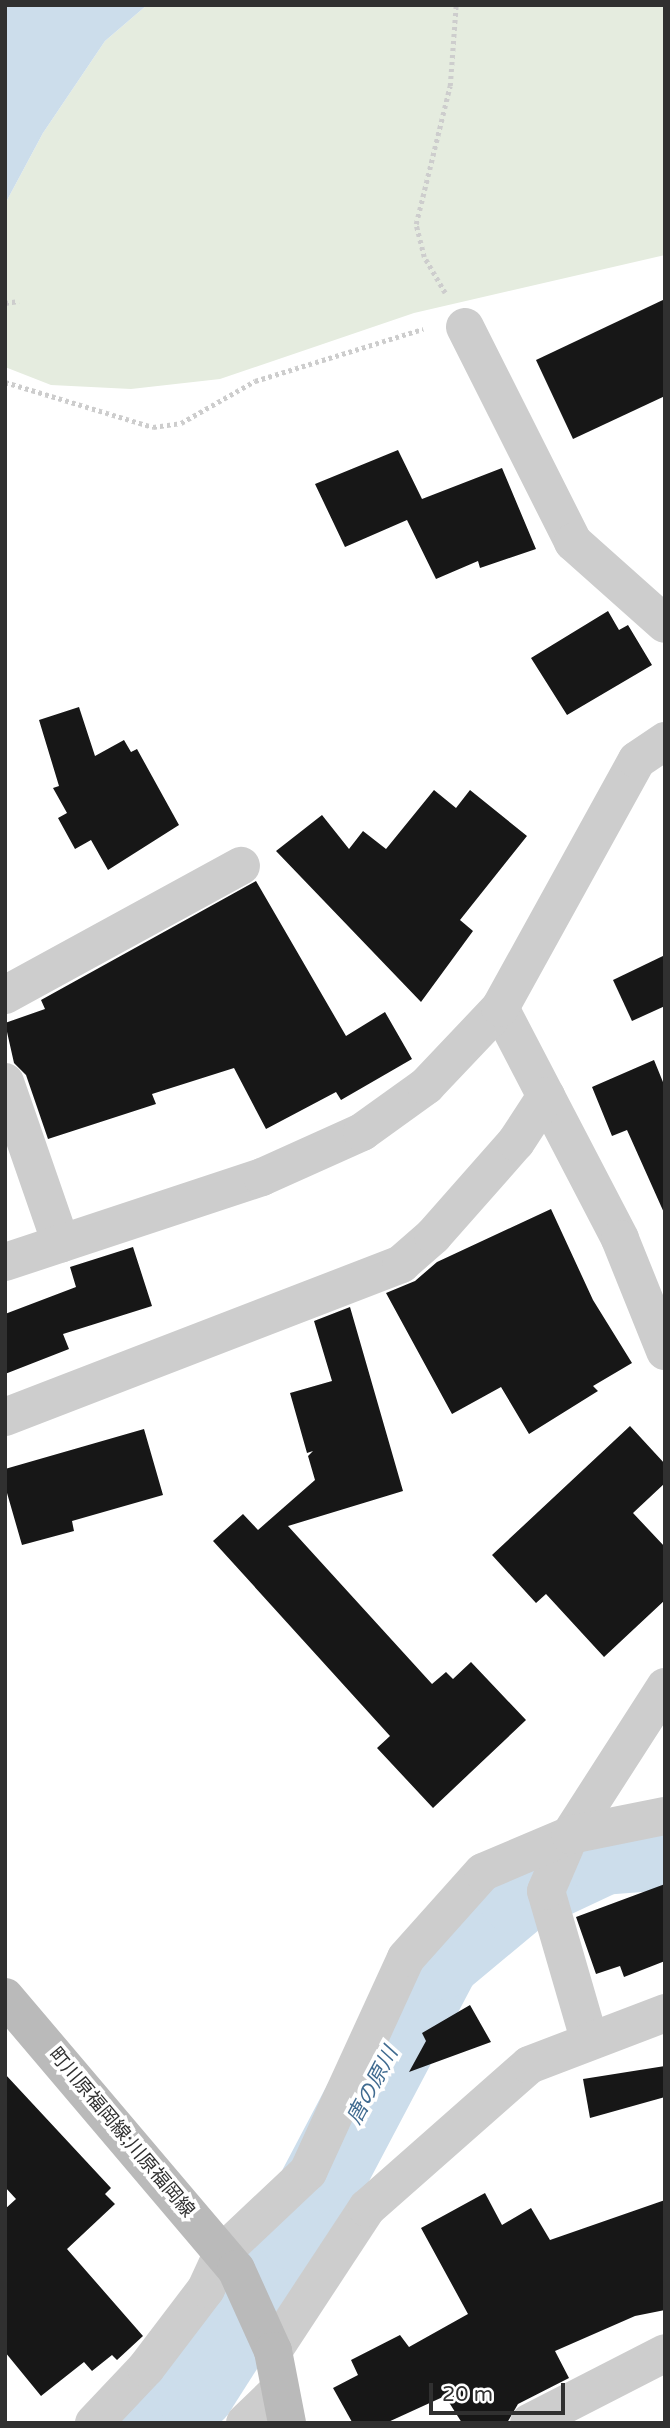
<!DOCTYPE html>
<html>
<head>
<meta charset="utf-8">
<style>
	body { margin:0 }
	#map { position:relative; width:670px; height:2428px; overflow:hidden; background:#fff; font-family:"Varela Round","Noto Sans JP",sans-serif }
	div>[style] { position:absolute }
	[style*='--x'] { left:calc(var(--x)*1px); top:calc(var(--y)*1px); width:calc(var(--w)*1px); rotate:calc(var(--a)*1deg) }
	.green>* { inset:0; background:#e5ecdf }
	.water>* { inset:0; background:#ccddeb }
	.river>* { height:82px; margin:-41px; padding:0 41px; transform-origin:41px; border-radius:41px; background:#ccddeb }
	.building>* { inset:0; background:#171717 }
	.path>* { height:4.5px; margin-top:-2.25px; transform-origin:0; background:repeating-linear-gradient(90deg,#cdcdcd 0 3.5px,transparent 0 7px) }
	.street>* { height:38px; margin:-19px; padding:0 19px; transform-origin:19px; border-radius:19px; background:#cdcdcd }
	.secondary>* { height:38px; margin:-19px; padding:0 19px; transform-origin:19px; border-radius:19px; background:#bababa }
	span { translate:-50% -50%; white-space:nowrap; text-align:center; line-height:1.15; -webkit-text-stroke:7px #fff; paint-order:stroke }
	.street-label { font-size:19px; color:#303030 }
	.water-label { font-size:21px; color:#406b90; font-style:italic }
	.frame { position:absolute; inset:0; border:7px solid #303030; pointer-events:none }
	.scale { position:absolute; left:429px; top:2383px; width:136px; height:32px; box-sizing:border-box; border:4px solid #303030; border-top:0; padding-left:9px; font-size:21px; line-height:24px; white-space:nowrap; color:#303030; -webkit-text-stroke:5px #fff; paint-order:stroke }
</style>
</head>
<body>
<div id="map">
	<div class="green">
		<i style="clip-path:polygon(147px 5px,665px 5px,665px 255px,414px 313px,220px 379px,131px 389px,51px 385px,5px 367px,5px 204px,43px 133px,105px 41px)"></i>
	</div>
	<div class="water">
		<i style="clip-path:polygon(5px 5px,147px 5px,105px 41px,43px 133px,5px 204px)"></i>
	</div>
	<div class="river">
		<i style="--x:159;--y:2423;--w:49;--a:-42.5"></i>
		<i style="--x:195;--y:2390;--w:190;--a:-57.5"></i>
		<i style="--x:297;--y:2230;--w:306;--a:-62.2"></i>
		<i style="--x:440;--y:1959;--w:102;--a:-39.8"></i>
		<i style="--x:518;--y:1894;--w:94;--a:-25.2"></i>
		<i style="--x:603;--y:1854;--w:62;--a:-4.6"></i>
	</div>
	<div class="building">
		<i style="clip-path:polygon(665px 299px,665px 396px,573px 439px,536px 360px)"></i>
		<i style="clip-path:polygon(398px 450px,422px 499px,502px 468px,536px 549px,480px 568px,478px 561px,436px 579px,407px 520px,345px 547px,315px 484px)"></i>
		<i style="clip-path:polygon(608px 611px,619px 630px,628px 625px,652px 665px,567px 715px,531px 658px)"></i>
		<i style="clip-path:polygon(79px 707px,95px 756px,124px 740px,131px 752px,137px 749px,179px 825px,108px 870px,91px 840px,75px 849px,58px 818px,67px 813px,53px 788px,59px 786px,39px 720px)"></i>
		<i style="clip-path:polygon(434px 790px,456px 808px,470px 790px,527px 836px,460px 920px,473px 931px,421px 1002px,276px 851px,322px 815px,349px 849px,363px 831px,386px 849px)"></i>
		<i style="clip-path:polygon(256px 881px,346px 1036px,385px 1012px,412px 1059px,341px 1100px,336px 1092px,266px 1129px,234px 1068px,152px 1094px,156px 1104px,48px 1139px,26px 1075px,14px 1063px,5px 1023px,45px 1009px,41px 1000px)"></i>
		<i style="clip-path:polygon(665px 955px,665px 1006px,632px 1021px,613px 980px)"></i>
		<i style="clip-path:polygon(654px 1060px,665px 1087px,665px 1215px,627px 1130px,612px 1136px,592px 1087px)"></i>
		<i style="clip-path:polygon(551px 1209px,593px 1300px,632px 1363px,593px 1386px,598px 1391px,529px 1434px,501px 1387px,452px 1414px,386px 1293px,415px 1281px,437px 1262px)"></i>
		<i style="clip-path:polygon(133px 1247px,152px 1306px,63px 1334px,69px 1349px,5px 1374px,5px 1314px,76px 1287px,70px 1267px)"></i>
		<i style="clip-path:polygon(350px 1307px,403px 1491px,288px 1526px,432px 1684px,446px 1672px,453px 1679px,471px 1662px,526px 1720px,433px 1808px,377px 1748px,390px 1736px,213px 1541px,243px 1514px,258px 1530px,315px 1480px,308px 1456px,313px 1451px,307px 1453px,290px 1393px,332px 1381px,314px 1321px)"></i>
		<i style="clip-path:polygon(630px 1426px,665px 1464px,665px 1483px,633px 1513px,665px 1547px,665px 1600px,604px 1657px,546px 1594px,536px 1603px,492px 1555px)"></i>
		<i style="clip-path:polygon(144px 1429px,163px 1495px,72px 1521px,74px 1531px,22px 1545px,5px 1486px,5px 1469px)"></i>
		<i style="clip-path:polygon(665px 1884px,665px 1961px,624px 1977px,620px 1966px,596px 1974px,576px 1917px)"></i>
		<i style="clip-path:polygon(470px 2005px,491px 2042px,409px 2072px,426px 2041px,422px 2033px)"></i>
		<i style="clip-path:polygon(665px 2066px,665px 2097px,590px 2118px,583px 2079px)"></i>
		<i style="clip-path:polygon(5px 2074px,111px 2188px,105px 2194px,115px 2204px,67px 2249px,143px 2336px,117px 2360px,112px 2355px,92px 2371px,84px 2362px,41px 2396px,5px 2352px,5px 2209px,16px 2199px,5px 2187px)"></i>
		<i style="clip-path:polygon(485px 2193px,502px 2225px,531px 2208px,550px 2240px,665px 2200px,665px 2310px,635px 2316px,555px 2351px,569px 2378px,518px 2404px,507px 2423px,462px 2423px,445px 2396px,386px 2423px,352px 2422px,333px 2388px,358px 2375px,351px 2360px,400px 2335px,409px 2347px,468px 2314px,421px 2228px)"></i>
	</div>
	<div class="path">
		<i style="--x:445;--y:293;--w:42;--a:-120.3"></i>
		<i style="--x:424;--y:257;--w:34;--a:-104"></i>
		<i style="--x:416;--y:224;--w:142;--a:-76.2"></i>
		<i style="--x:450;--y:86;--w:81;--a:-85.8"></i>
		<i style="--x:5;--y:303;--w:14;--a:-8"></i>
		<i style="--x:5;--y:382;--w:155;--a:16.9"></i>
		<i style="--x:153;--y:427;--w:28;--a:-8"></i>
		<i style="--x:181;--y:423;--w:85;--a:-29.6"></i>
		<i style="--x:255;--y:381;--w:176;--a:-17.2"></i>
	</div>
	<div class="street">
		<i style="--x:465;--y:327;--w:241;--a:63.3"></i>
		<i style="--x:573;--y:542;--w:123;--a:41.7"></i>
		<i style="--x:5;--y:995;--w:269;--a:-28.7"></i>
		<i style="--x:500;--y:1008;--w:260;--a:62.5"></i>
		<i style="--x:620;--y:1239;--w:121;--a:68.1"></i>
		<i style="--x:5;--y:1082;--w:171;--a:70.9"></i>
		<i style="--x:5;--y:1262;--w:271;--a:-18.3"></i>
		<i style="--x:262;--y:1177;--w:110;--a:-24.2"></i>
		<i style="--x:362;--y:1132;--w:79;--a:-35.7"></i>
		<i style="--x:426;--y:1086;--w:108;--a:-46.5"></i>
		<i style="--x:500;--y:1008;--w:283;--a:-61.1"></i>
		<i style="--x:637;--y:760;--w:34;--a:-34"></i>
		<i style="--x:5;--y:1417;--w:425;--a:-21.1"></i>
		<i style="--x:401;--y:1264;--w:43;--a:-41.2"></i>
		<i style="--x:433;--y:1236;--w:125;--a:-48.6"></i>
		<i style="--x:516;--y:1142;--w:55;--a:-56.9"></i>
		<i style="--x:589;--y:2039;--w:154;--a:-106.2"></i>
		<i style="--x:546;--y:1891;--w:61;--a:-66.8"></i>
		<i style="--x:570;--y:1835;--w:176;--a:-57.3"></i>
		<i style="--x:273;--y:2351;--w:171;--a:-56.7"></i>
		<i style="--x:367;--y:2208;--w:216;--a:-41.4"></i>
		<i style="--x:529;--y:2065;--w:146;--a:-20.9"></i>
		<i style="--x:94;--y:2423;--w:76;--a:-46.6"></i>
		<i style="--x:146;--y:2368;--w:99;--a:-52.8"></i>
		<i style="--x:206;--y:2289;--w:41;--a:-65.3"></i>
		<i style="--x:223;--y:2252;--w:117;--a:-43.3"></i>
		<i style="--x:308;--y:2172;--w:235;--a:-65.4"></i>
		<i style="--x:406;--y:1958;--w:115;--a:-48.2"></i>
		<i style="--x:483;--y:1872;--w:95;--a:-23"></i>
		<i style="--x:570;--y:1835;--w:97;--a:-11.3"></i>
		<i style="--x:245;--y:2423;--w:47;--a:-44.1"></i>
		<i style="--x:529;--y:2423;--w:153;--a:-27.2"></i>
	</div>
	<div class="secondary">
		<i style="--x:5;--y:1997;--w:357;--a:49.7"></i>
		<i style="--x:236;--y:2269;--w:90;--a:65.7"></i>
		<i style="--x:273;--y:2351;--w:73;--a:79"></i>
	</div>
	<div class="street-label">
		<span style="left:121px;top:2133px;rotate:50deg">町川原福岡線;川原福岡線</span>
	</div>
	<div class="water-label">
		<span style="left:373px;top:2086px;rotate:-62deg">唐の原川</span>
	</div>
	<div class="frame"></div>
	<div class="scale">20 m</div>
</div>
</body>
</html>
